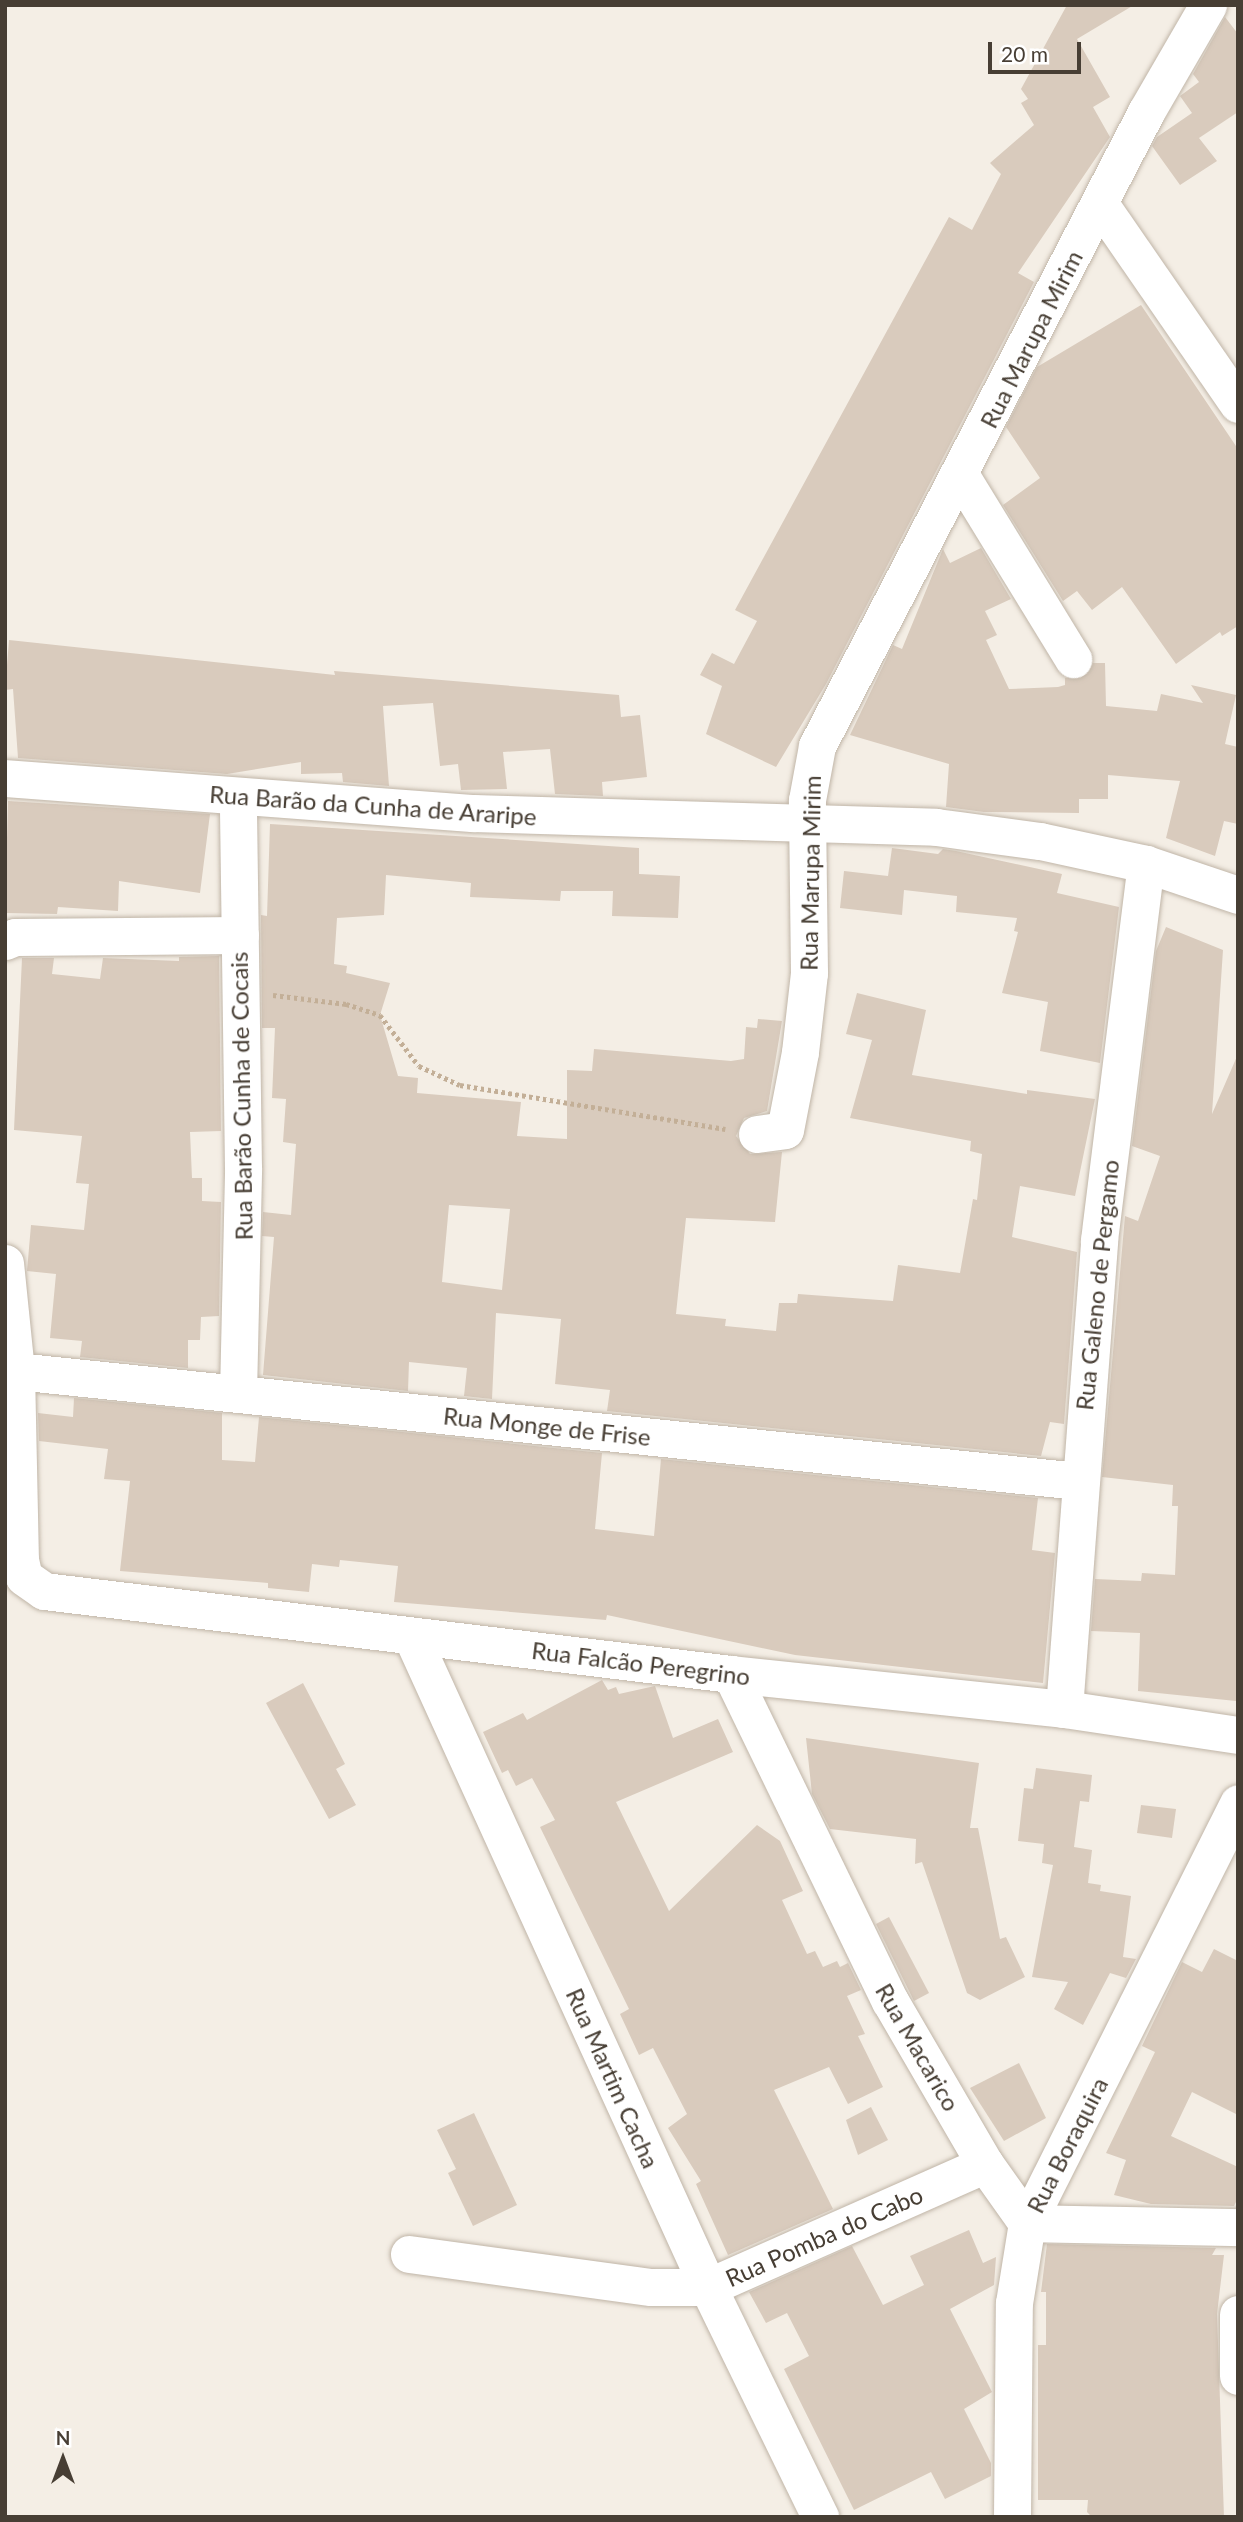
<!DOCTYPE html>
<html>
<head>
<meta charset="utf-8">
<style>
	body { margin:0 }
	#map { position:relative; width:1243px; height:2522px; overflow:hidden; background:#f4eee5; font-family:Lato,sans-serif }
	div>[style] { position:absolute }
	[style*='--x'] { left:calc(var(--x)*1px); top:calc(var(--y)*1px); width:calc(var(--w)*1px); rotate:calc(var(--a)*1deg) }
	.building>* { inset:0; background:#d9cbbd }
	.path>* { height:4.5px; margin-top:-2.25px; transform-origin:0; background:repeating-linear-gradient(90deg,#c3af97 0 3.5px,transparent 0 7px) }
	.roads { filter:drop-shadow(0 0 2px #c0b5a7) drop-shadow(0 0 2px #c0b5a7) }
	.minor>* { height:37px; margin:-18.5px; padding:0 18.5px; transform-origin:18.5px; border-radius:18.5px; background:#fff }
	span { translate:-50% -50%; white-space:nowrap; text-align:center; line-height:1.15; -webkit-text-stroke:6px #fff; paint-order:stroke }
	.street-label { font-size:24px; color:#473e34 }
	.frame { position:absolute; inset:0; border:7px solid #473e34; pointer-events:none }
	.north { position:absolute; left:28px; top:2424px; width:70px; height:70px; -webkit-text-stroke:5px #fff; paint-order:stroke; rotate:0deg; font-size:19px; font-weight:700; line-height:28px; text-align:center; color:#473e34 }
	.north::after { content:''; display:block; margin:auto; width:24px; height:32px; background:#473e34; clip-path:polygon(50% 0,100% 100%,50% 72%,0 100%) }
	.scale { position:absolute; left:988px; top:42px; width:93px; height:32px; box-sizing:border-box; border:4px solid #473e34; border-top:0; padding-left:9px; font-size:21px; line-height:24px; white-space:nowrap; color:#473e34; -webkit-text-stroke:5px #fff; paint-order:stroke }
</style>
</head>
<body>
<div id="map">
	<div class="building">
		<i style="clip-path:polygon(1067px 5px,1134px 5px,1077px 39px,1110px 97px,1093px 107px,1110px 137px,1018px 273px,1034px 282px,826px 684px,776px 767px,706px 734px,722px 686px,700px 675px,712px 653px,734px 664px,757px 621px,735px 610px,949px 217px,972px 230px,1001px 174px,990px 163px,1034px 125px,1021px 103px,1028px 99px,1021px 89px)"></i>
		<i style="clip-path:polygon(1225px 17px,1238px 34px,1238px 112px,1199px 138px,1217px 161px,1180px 185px,1152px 146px,1157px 137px,1192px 113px,1180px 96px,1199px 82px,1193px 74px)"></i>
		<i style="clip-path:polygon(1141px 305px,1238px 449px,1238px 626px,1222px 636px,1220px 632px,1176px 664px,1122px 587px,1092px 610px,1077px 591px,1063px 601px,1003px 505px,1040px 478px,1006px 427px,1037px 367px)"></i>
		<i style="clip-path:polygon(981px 548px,1011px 599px,985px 611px,997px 635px,986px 640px,1009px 689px,1058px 687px,1065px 685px,1065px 678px,1084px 676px,1093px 663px,1105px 663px,1106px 706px,1157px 711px,1161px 694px,1203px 703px,1191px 685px,1236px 695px,1225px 744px,1238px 747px,1238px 824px,1224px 821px,1215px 856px,1166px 838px,1180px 781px,1108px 775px,1108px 799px,1079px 799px,1079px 813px,984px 812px,946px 807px,949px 764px,850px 735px,893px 645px,902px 649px,943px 549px,950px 563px)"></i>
		<i style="clip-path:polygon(9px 640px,335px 675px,334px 671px,619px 695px,621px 717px,640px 715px,647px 777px,602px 782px,603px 796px,555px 794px,550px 749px,503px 752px,507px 789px,461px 790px,458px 764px,440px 766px,433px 703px,383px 706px,389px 786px,343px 782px,342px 773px,301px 774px,301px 762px,227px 774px,18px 758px,13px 689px,5px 690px)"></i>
		<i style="clip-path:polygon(8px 801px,210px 814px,200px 893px,119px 881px,118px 911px,58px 907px,57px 914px,5px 913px)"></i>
		<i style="clip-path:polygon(evenodd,270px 824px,639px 848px,639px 874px,680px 876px,678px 918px,612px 916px,613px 891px,561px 891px,560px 901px,470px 897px,471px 883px,386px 875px,384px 915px,337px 918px,334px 964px,347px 966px,346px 973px,390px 983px,380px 1015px,398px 1076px,418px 1078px,417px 1093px,521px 1102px,517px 1136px,567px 1139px,567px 1070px,592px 1071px,594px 1049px,731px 1061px,744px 1059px,746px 1027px,757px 1028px,758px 1019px,782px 1021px,767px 1111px,744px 1118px,736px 1136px,750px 1154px,782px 1152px,775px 1222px,686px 1218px,676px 1314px,726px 1319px,725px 1326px,776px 1331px,779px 1303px,797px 1303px,798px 1294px,893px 1301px,898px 1265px,960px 1273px,973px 1199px,977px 1200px,982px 1154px,970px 1151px,971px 1141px,850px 1118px,872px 1040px,846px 1034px,857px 993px,926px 1010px,912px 1075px,1027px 1094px,1027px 1090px,1095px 1099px,1075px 1196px,1020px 1186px,1012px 1237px,1077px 1252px,1064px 1424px,1050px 1422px,1041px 1456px,607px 1411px,610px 1390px,555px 1384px,561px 1319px,496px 1313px,492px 1399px,464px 1396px,467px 1368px,409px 1362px,408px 1391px,263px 1375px,274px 1237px,262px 1236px,263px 1212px,291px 1215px,296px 1144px,283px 1142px,286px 1099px,272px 1098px,275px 1028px,262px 1028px,261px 915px,267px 916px,270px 824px,449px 1205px,510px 1209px,502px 1290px,442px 1282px,449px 1205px)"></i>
		<i style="clip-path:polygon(892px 848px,938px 854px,943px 849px,956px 851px,1062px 874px,1057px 893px,1119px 907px,1100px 1063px,1040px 1051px,1048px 1002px,1002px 993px,1018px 932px,1014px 931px,1017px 918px,956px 912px,957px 896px,904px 890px,902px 915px,840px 908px,844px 871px,888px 876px)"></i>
		<i style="clip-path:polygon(1166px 927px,1223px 950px,1212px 1114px,1238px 1054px,1236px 1701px,1138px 1691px,1140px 1633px,1091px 1631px,1095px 1579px,1141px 1581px,1142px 1573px,1175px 1575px,1178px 1506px,1172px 1506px,1173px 1485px,1102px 1477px,1125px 1216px,1138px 1221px,1160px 1156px,1132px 1146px,1156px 951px)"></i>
		<i style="clip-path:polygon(219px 956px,221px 1131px,190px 1132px,192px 1178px,202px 1178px,202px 1201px,221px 1202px,219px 1316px,201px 1317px,200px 1340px,188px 1340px,188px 1368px,80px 1357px,82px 1341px,50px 1338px,56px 1274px,27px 1271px,31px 1225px,84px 1230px,89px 1184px,76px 1183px,82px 1136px,14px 1130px,22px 958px,54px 958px,52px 974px,100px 979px,103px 958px,179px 961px,179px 957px)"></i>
		<i style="clip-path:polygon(74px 1398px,222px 1413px,222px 1460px,255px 1462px,259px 1417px,602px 1453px,595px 1529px,654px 1536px,661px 1459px,1038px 1498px,1032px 1550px,1055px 1553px,1043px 1683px,795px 1655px,607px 1615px,606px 1620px,394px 1602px,398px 1566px,340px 1560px,339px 1567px,312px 1564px,309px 1592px,268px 1588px,268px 1583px,120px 1571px,130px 1481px,104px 1479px,108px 1449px,39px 1441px,38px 1413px,73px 1417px)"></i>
		<i style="clip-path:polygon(602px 1680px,608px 1690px,616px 1687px,619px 1694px,655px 1686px,673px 1738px,718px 1719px,733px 1752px,616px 1802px,669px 1911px,757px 1825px,780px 1841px,803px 1891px,782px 1900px,807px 1954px,815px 1951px,823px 1967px,837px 1961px,840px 1967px,848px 1963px,861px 1990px,847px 1996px,865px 2034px,858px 2036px,883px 2087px,848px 2104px,829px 2067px,774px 2090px,833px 2209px,728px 2255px,696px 2184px,701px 2181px,668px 2128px,687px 2114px,653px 2048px,639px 2055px,620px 2014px,629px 2009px,540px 1827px,555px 1820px,532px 1778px,516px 1786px,508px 1770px,502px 1773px,483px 1732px,523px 1713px,527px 1720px)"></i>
		<i style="clip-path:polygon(303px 1683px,345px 1764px,336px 1769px,356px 1805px,329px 1819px,266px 1703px)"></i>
		<i style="clip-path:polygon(806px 1738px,979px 1763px,970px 1828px,978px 1828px,1000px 1939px,1006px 1937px,1025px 1977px,980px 2000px,967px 1993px,922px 1862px,915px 1864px,916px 1839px,830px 1829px,812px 1794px)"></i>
		<i style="clip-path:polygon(1036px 1768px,1092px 1775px,1089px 1802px,1080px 1801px,1074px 1847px,1092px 1850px,1088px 1883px,1101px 1885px,1100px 1891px,1131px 1896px,1123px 1957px,1136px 1959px,1126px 1978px,1110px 1973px,1083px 2025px,1054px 2009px,1068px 1982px,1032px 1977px,1053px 1865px,1042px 1863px,1044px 1844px,1018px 1841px,1024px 1788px,1033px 1789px)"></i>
		<i style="clip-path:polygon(1141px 1805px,1176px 1809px,1172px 1838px,1137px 1833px)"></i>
		<i style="clip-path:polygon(889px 1917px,929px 1993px,914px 2001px,876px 1924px)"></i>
		<i style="clip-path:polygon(1214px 1949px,1238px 1961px,1238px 2115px,1192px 2092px,1171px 2136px,1238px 2167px,1238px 2198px,1234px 2206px,1151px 2204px,1114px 2195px,1126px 2160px,1106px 2153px,1155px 2052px,1142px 2046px,1182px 1962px,1202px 1972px)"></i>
		<i style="clip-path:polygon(1019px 2063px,1046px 2118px,1004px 2141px,970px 2088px)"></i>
		<i style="clip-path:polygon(871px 2107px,888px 2140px,858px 2155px,846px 2120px)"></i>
		<i style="clip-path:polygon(474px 2113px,517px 2205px,473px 2226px,448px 2173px,456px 2169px,437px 2130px)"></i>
		<i style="clip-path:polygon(969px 2230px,983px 2263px,996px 2257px,994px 2285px,950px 2309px,992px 2392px,964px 2409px,991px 2463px,991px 2476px,945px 2499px,931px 2472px,854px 2510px,784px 2369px,809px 2356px,787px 2313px,766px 2323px,749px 2292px,852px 2246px,883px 2305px,924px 2285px,910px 2256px)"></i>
		<i style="clip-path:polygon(1047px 2244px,1216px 2248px,1212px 2255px,1224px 2255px,1217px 2314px,1224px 2517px,1092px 2517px,1087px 2512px,1088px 2500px,1038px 2500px,1038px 2345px,1046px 2345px,1046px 2292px,1041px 2292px)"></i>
	</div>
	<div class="path">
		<i style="--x:273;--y:995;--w:74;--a:7"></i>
		<i style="--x:346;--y:1004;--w:36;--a:18"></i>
		<i style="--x:380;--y:1015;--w:64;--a:52.6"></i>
		<i style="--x:419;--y:1066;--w:45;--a:24.9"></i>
		<i style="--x:460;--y:1085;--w:269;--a:9.4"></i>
	</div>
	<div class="roads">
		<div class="minor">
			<i style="--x:1100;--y:204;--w:243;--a:55.4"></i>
			<i style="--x:961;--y:476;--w:215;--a:58.5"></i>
			<i style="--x:5;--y:778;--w:469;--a:4.3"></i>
			<i style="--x:473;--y:813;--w:463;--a:1.7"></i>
			<i style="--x:936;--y:827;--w:105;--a:7.7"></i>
			<i style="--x:1040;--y:841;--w:108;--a:12.2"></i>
			<i style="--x:1146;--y:864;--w:97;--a:18.6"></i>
			<i style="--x:5;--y:941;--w:11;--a:-22"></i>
			<i style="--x:15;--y:937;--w:225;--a:-0.5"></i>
			<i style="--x:757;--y:1134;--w:28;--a:-8"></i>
			<i style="--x:785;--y:1130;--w:79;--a:-79.1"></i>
			<i style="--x:800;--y:1052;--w:80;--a:-83.5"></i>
			<i style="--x:809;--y:973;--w:173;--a:-90.7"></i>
			<i style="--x:807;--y:800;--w:55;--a:-79.5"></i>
			<i style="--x:817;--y:746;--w:714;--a:-62.57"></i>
			<i style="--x:1146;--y:112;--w:124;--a:-59.9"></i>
			<i style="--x:5;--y:1263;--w:109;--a:84.2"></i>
			<i style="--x:16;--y:1371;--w:189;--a:88.8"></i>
			<i style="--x:20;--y:1560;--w:17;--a:77"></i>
			<i style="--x:24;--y:1577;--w:24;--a:35"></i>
			<i style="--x:44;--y:1591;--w:692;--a:6.89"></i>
			<i style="--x:731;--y:1674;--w:335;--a:6"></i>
			<i style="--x:1064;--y:1709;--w:176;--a:8.5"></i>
			<i style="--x:16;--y:1371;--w:1068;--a:5.91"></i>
			<i style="--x:238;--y:1394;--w:226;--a:-88.7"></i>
			<i style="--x:243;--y:1168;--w:371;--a:-90.8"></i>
			<i style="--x:412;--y:1637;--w:714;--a:65.52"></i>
			<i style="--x:708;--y:2287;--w:256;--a:64"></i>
			<i style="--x:731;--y:1674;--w:364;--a:64.1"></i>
			<i style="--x:890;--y:2001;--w:189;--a:59.8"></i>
			<i style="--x:985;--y:2164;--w:72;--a:54.6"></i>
			<i style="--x:1027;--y:2223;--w:211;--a:1.1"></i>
			<i style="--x:1064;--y:1709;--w:470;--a:-85.7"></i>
			<i style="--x:1099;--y:1240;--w:379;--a:-82.9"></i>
			<i style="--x:409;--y:2254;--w:244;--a:7.8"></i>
			<i style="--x:651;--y:2287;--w:57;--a:0"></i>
			<i style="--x:708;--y:2287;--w:303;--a:-23.9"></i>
			<i style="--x:1238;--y:2314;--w:62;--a:90"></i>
			<i style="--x:1012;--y:2517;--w:214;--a:-89.5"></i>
			<i style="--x:1014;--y:2303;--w:81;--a:-80.8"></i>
			<i style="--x:1027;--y:2223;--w:470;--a:-63.3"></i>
		</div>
	</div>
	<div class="street-label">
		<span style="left:1031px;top:339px;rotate:-63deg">Rua Marupa Mirim</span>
		<span style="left:373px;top:805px;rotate:4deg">Rua Barão da Cunha de Araripe</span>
		<span style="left:810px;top:873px;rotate:-89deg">Rua Marupa Mirim</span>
		<span style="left:241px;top:1096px;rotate:-91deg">Rua Barão Cunha de Cocais</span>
		<span style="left:1097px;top:1285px;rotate:-84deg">Rua Galeno de Pergamo</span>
		<span style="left:547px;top:1426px;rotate:6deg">Rua Monge de Frise</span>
		<span style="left:641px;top:1663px;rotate:7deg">Rua Falcão Peregrino</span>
		<span style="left:918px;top:2047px;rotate:60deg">Rua Macarico</span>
		<span style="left:613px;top:2078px;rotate:66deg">Rua Martim Cacha</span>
		<span style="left:1067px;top:2145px;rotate:-63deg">Rua Boraquira</span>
		<span style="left:824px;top:2236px;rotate:-24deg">Rua Pomba do Cabo</span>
	</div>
	<div class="frame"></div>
	<div class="north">N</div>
	<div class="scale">20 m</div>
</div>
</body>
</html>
